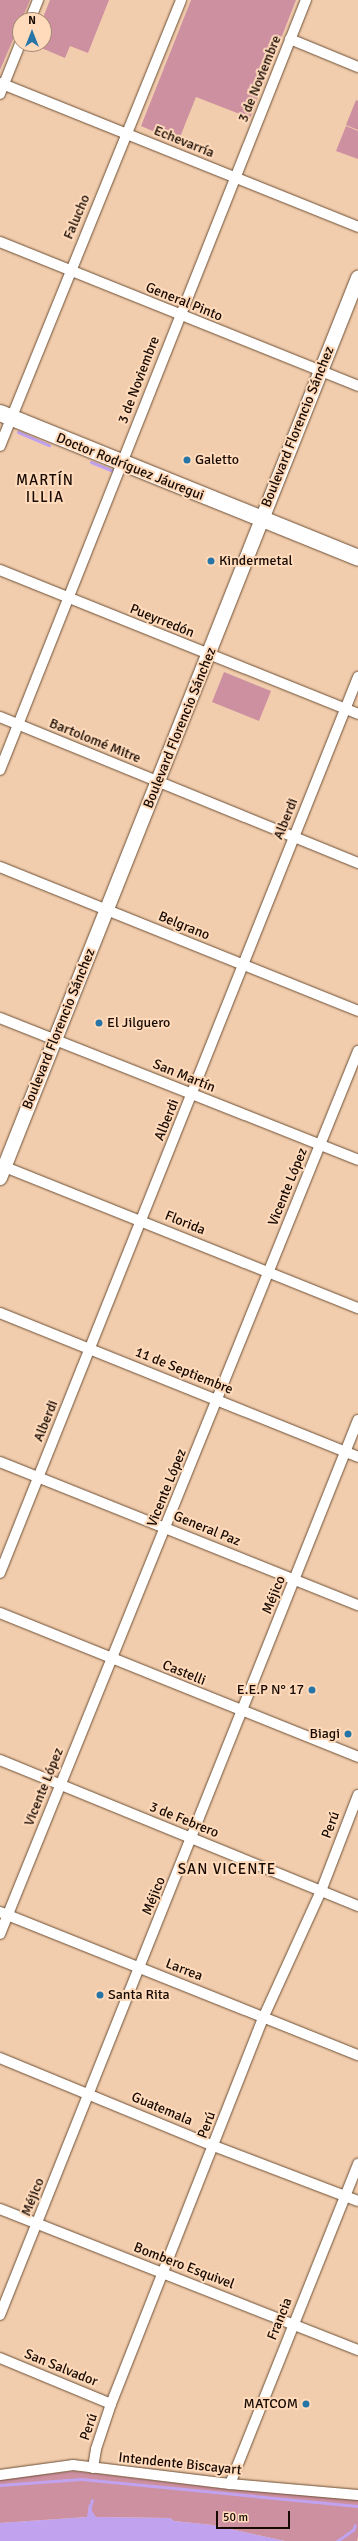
<!DOCTYPE html>
<html>
<head>
<meta charset="utf-8">
<style>
	body { margin:0 }
	#map { position:relative; width:358px; height:2541px; overflow:hidden; background:#f1cdae; font-family:Signika,sans-serif }
	div>[style] { position:absolute }
	[style*='--x'] { left:calc(var(--x)*1px); top:calc(var(--y)*1px); width:calc(var(--w)*1px); rotate:calc(var(--a)*1deg) }
	.green>* { inset:0; background:#cd90a0 }
	.water>* { inset:0; background:#c0a2ef }
	.stream>* { height:3px; margin:-1.5px; padding:0 1.5px; transform-origin:1.5px; border-radius:1.5px; background:#c0a2ef }
	.roads { filter:drop-shadow(0 0 1px #6e4f34) drop-shadow(0 0 1px #6e4f34) }
	.minor>* { height:10px; margin:-5px; padding:0 5px; transform-origin:5px; border-radius:5px; background:#fff }
	.secondary>* { height:14px; margin:-7px; padding:0 7px; transform-origin:7px; border-radius:7px; background:#fff }
	.primary>* { height:16px; margin:-8px; padding:0 8px; transform-origin:8px; border-radius:8px; background:#fff }
	.dots>* { width:11px; height:11px; translate:-50% -50%; box-sizing:border-box; border:2px solid #ffdabb; border-radius:50% }
	span { translate:-50% -50%; white-space:nowrap; text-align:center; line-height:1.15; -webkit-text-stroke:4px #ffdabb; paint-order:stroke }
	.street-label { font-size:14px; color:#160a02 }
	.poi-label { font-size:14px; color:#160a02 }
	.left { translate:0 -50%; text-align:left }
	.right { translate:-100% -50%; text-align:right }
	.neighbourhood-label { font-size:15px; color:#160a02; letter-spacing:1px }
	.north { position:absolute; left:12px; top:12px; width:40px; height:40px; box-sizing:border-box; background:#ffdabb; border:1px solid #a28771; border-radius:50%; rotate:0deg; font-size:11px; font-weight:700; line-height:16px; text-align:center; color:#160a02 }
	.north::after { content:''; display:block; margin:auto; width:14px; height:18px; background:#2775a7; clip-path:polygon(50% 0,100% 100%,50% 72%,0 100%) }
	.scale { position:absolute; left:216px; top:2511px; width:74px; height:18px; box-sizing:border-box; border:2px solid #160a02; border-top:0; padding-left:5px; font-size:12px; line-height:14px; white-space:nowrap; color:#160a02; -webkit-text-stroke:3px #ffdabb; paint-order:stroke }
</style>
</head>
<body>
<div id="map">
	<div class="green">
		<i style="clip-path:polygon(0 0,30px 0,0 70px)"></i>
		<i style="clip-path:polygon(50px 0,109px 0,88px 53px,70px 46px,65px 58px,32px 44px,44px 44px,44px 20px,42px 20px)"></i>
		<i style="clip-path:polygon(191px 0,296px 0,250px 118px,196px 97px,178px 142px,141px 126px)"></i>
		<i style="clip-path:polygon(356px 100px,358px 101px,358px 130px,346px 125px)"></i>
		<i style="clip-path:polygon(346px 126px,358px 131px,358px 159px,336px 151px)"></i>
		<i style="clip-path:polygon(224px 672px,271px 691px,259px 721px,212px 702px)"></i>
		<i style="clip-path:polygon(74px 2471px,226px 2489px,358px 2499px,358px 2537px,357px 2541px,285px 2541px,212px 2525px,174px 2521px,170px 2518px,96px 2517px,88px 2507px,89px 2515px,87px 2517px,0 2523px,0 2479px)"></i>
	</div>
	<div class="water">
		<i style="clip-path:polygon(89px 2504px,92px 2505px,92px 2511px,96px 2517px,170px 2518px,174px 2521px,212px 2525px,285px 2541px,0 2541px,0 2523px,87px 2517px)"></i>
	</div>
	<div class="stream">
		<i style="--x:18;--y:432;--w:34;--a:23"></i>
		<i style="--x:91;--y:462;--w:24;--a:22"></i>
		<i style="--x:0;--y:2485;--w:81;--a:-4.2"></i>
		<i style="--x:81;--y:2479;--w:278;--a:5.6"></i>
		<i style="--x:91;--y:2504;--w:4;--a:-76"></i>
		<i style="--x:337;--y:2541;--w:19;--a:-35"></i>
		<i style="--x:353;--y:2530;--w:5;--a:-68"></i>
	</div>
	<div class="roads">
		<div class="minor">
			<i style="--x:30;--y:20;--w:22;--a:-68"></i>
			<i style="--x:290;--y:39;--w:74;--a:22.4"></i>
			<i style="--x:0;--y:83;--w:386;--a:21.9"></i>
			<i style="--x:0;--y:94;--w:54;--a:-68.2"></i>
			<i style="--x:0;--y:242;--w:386;--a:21.9"></i>
			<i style="--x:0;--y:446;--w:481;--a:-67.9"></i>
			<i style="--x:0;--y:570;--w:386;--a:21.9"></i>
			<i style="--x:0;--y:717;--w:387;--a:22.2"></i>
			<i style="--x:0;--y:770;--w:829;--a:-68.33"></i>
			<i style="--x:0;--y:867;--w:386;--a:21.9"></i>
			<i style="--x:0;--y:1018;--w:385;--a:21.6"></i>
			<i style="--x:0;--y:1165;--w:386;--a:21.8"></i>
			<i style="--x:0;--y:1313;--w:386;--a:21.9"></i>
			<i style="--x:0;--y:1462;--w:386;--a:21.8"></i>
			<i style="--x:0;--y:1573;--w:965;--a:-68.22"></i>
			<i style="--x:0;--y:1613;--w:386;--a:21.9"></i>
			<i style="--x:0;--y:1760;--w:387;--a:22.2"></i>
			<i style="--x:0;--y:1912;--w:386;--a:21.8"></i>
			<i style="--x:0;--y:1934;--w:953;--a:-67.93"></i>
			<i style="--x:0;--y:2058;--w:231;--a:22.4"></i>
			<i style="--x:214;--y:2146;--w:154;--a:20.9"></i>
			<i style="--x:0;--y:2209;--w:385;--a:21.5"></i>
			<i style="--x:0;--y:2315;--w:964;--a:-68.2"></i>
			<i style="--x:0;--y:2358;--w:120;--a:22.5"></i>
			<i style="--x:93;--y:2468;--w:19;--a:-81"></i>
			<i style="--x:96;--y:2449;--w:47;--a:-71.6"></i>
			<i style="--x:111;--y:2404;--w:417;--a:-68.5"></i>
			<i style="--x:264;--y:2016;--w:137;--a:-65.5"></i>
			<i style="--x:321;--y:1891;--w:103;--a:-68.9"></i>
			<i style="--x:0;--y:2475;--w:74;--a:-7.8"></i>
			<i style="--x:73;--y:2465;--w:158;--a:6.9"></i>
			<i style="--x:230;--y:2484;--w:128;--a:4.9"></i>
			<i style="--x:230;--y:2484;--w:345;--a:-68.2"></i>
		</div>
		<div class="secondary">
			<i style="--x:0;--y:1178;--w:969;--a:-68.31"></i>
		</div>
		<div class="primary">
			<i style="--x:0;--y:413;--w:386;--a:22"></i>
		</div>
	</div>
	<div class="dots">
		<i style="left:187px;top:460px;background:#2775a7"></i>
		<i style="left:211px;top:561px;background:#2775a7"></i>
		<i style="left:99px;top:1023px;background:#2775a7"></i>
		<i style="left:312px;top:1690px;background:#2775a7"></i>
		<i style="left:348px;top:1734px;background:#2775a7"></i>
		<i style="left:100px;top:1995px;background:#2775a7"></i>
		<i style="left:306px;top:2404px;background:#2775a7"></i>
	</div>
	<div class="street-label">
		<span style="left:260px;top:79px;rotate:-68deg">3 de Noviembre</span>
		<span style="left:184px;top:142px;rotate:22deg">Echevarría</span>
		<span style="left:77px;top:217px;rotate:-67deg">Falucho</span>
		<span style="left:184px;top:302px;rotate:22deg">General Pinto</span>
		<span style="left:139px;top:380px;rotate:-69deg">3 de Noviembre</span>
		<span style="left:298px;top:427px;rotate:-68deg">Boulevard Florencio Sánchez</span>
		<span style="left:130px;top:467px;rotate:22deg">Doctor Rodríguez Jáuregui</span>
		<span style="left:162px;top:621px;rotate:22deg">Pueyrredón</span>
		<span style="left:180px;top:728px;rotate:-68deg">Boulevard Florencio Sánchez</span>
		<span style="left:95px;top:741px;rotate:22deg">Bartolomé Mitre</span>
		<span style="left:286px;top:819px;rotate:-68deg">Alberdi</span>
		<span style="left:184px;top:926px;rotate:22deg">Belgrano</span>
		<span style="left:59px;top:1029px;rotate:-68deg">Boulevard Florencio Sánchez</span>
		<span style="left:184px;top:1076px;rotate:22deg">San Martín</span>
		<span style="left:167px;top:1120px;rotate:-68deg">Alberdi</span>
		<span style="left:288px;top:1187px;rotate:-68deg">Vicente López</span>
		<span style="left:185px;top:1223px;rotate:22deg">Florida</span>
		<span style="left:184px;top:1371px;rotate:22deg">11 de Septiembre</span>
		<span style="left:46px;top:1421px;rotate:-68deg">Alberdi</span>
		<span style="left:167px;top:1488px;rotate:-68deg">Vicente López</span>
		<span style="left:207px;top:1529px;rotate:22deg">General Paz</span>
		<span style="left:274px;top:1595px;rotate:-68deg">Méjico</span>
		<span style="left:184px;top:1673px;rotate:22deg">Castelli</span>
		<span style="left:44px;top:1787px;rotate:-68deg">Vicente López</span>
		<span style="left:184px;top:1820px;rotate:22deg">3 de Febrero</span>
		<span style="left:331px;top:1825px;rotate:-69deg">Perú</span>
		<span style="left:154px;top:1896px;rotate:-68deg">Méjico</span>
		<span style="left:184px;top:1970px;rotate:21deg">Larrea</span>
		<span style="left:162px;top:2109px;rotate:23deg">Guatemala</span>
		<span style="left:207px;top:2125px;rotate:-69deg">Perú</span>
		<span style="left:33px;top:2197px;rotate:-68deg">Méjico</span>
		<span style="left:184px;top:2266px;rotate:21deg">Bombero Esquivel</span>
		<span style="left:280px;top:2319px;rotate:-68deg">Francia</span>
		<span style="left:61px;top:2368px;rotate:22deg">San Salvador</span>
		<span style="left:89px;top:2427px;rotate:-71deg">Perú</span>
		<span style="left:180px;top:2464px;rotate:6deg">Intendente Biscayart</span>
	</div>
	<div class="poi-label">
		<span class="left" style="left:195px;top:460px">Galetto</span>
		<span class="left" style="left:219px;top:561px">Kindermetal</span>
		<span class="left" style="left:107px;top:1023px">El Jilguero</span>
		<span class="right" style="left:304px;top:1690px">E.E.P N° 17</span>
		<span class="right" style="left:340px;top:1734px">Biagi</span>
		<span class="left" style="left:108px;top:1995px">Santa Rita</span>
		<span class="right" style="left:298px;top:2404px">MATCOM</span>
	</div>
	<div class="neighbourhood-label">
		<span style="left:45px;top:489px">MARTÍN<br>ILLIA</span>
		<span style="left:227px;top:1870px">SAN VICENTE</span>
	</div>
	<div class="north">N</div>
	<div class="scale">50 m</div>
</div>
</body>
</html>
